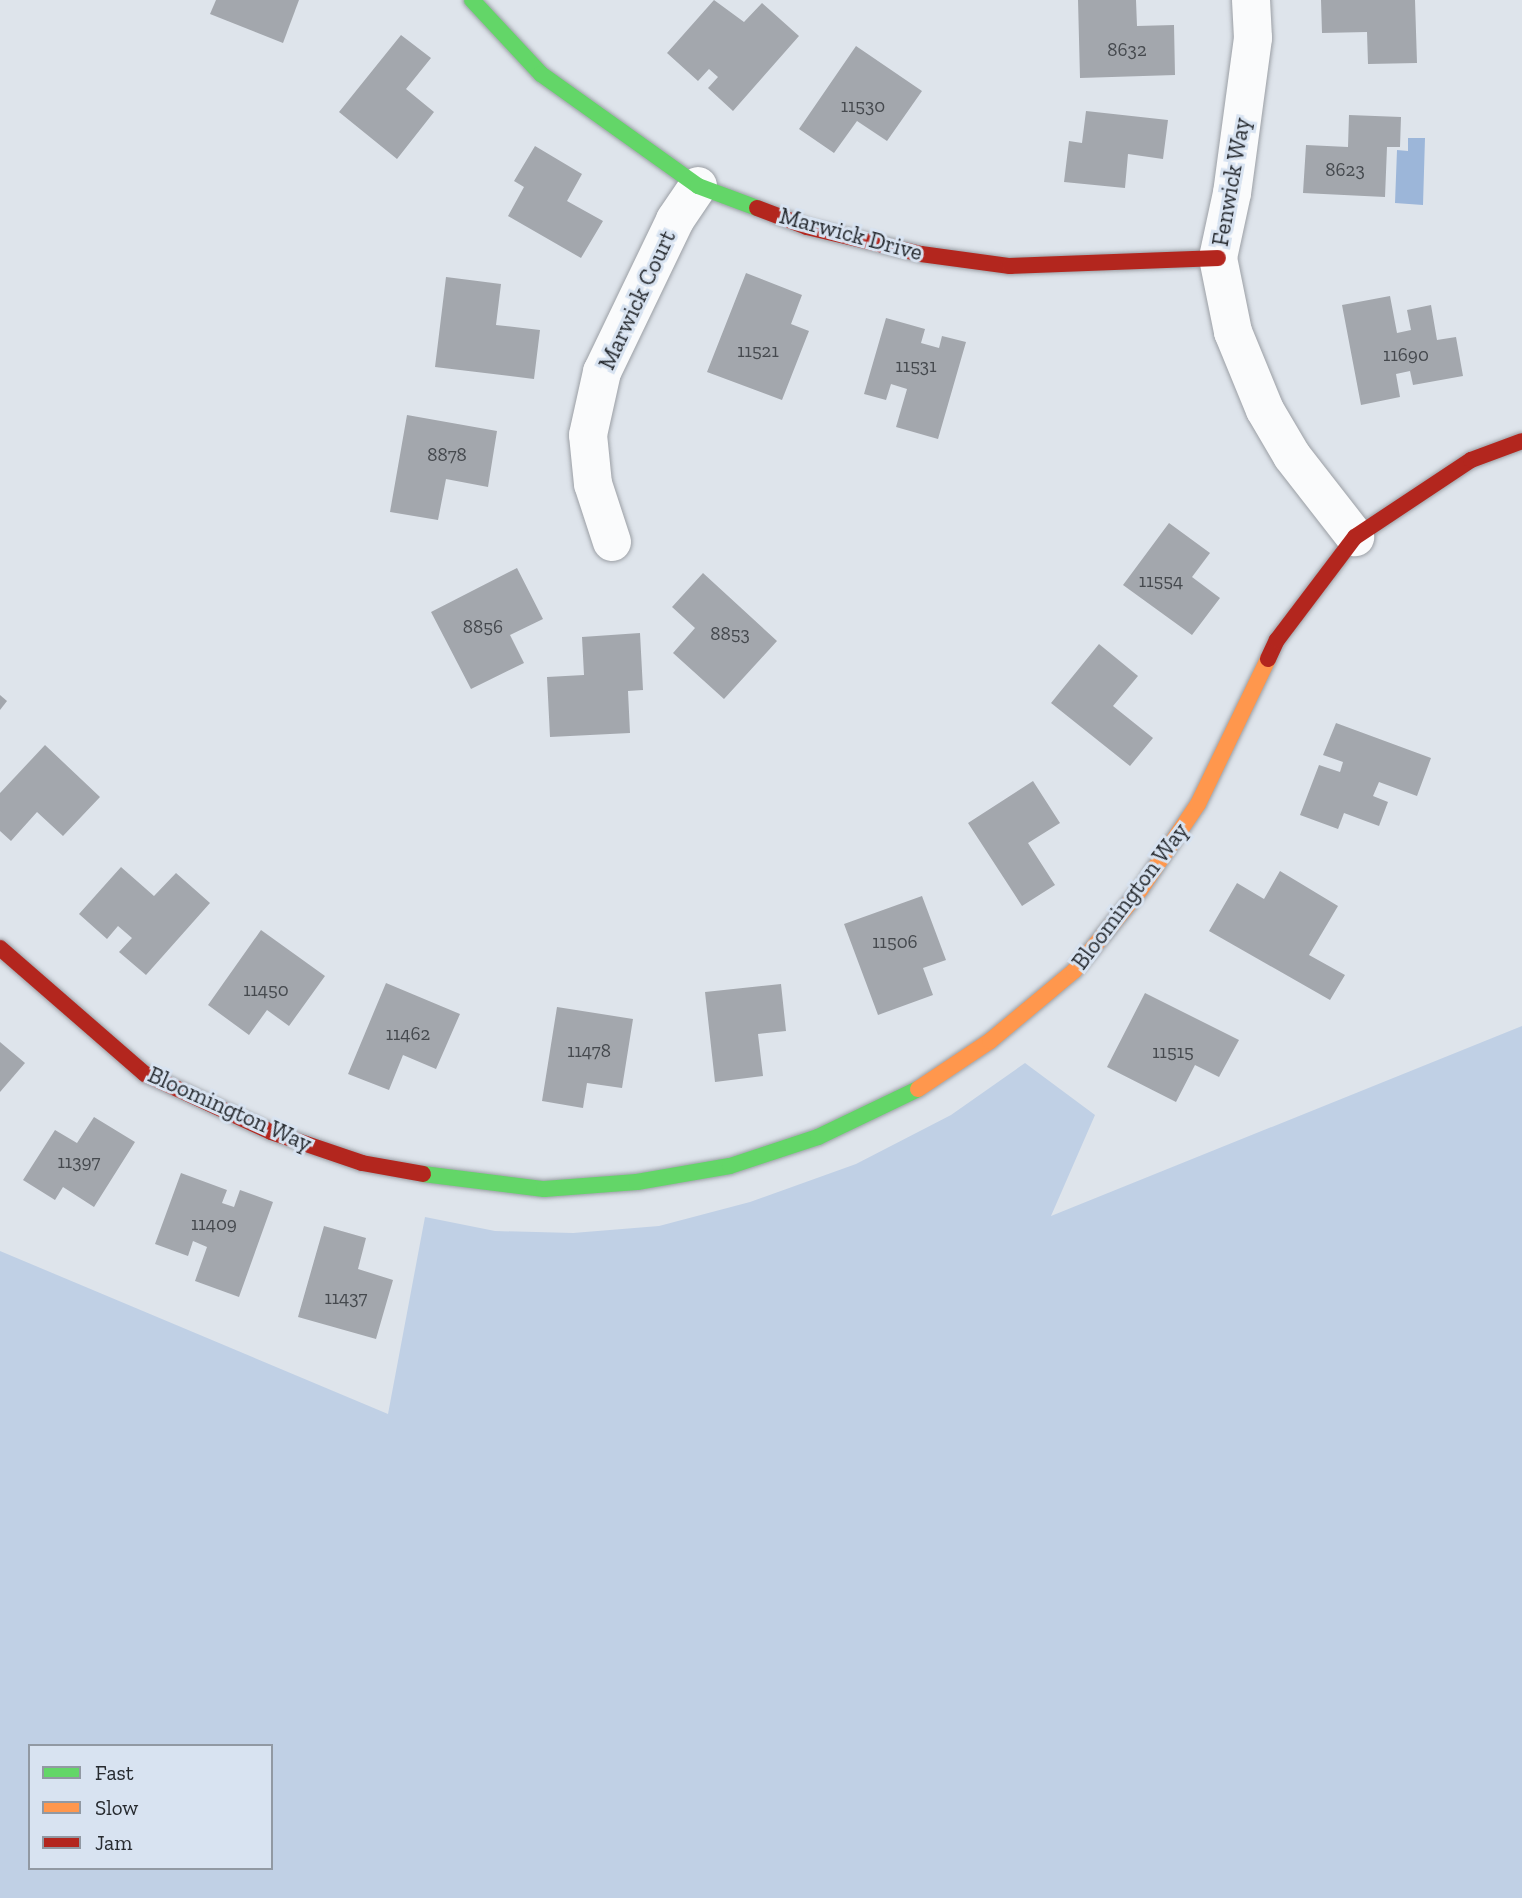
<!DOCTYPE html>
<html>
<head>
<meta charset="utf-8">
<style>
	body { margin:0 }
	#map { position:relative; width:1522px; height:1898px; overflow:hidden; background:#dee4eb; font-family:"Zilla Slab",serif }
	div>[style] { position:absolute }
	[style*='--x'] { left:calc(var(--x)*1px); top:calc(var(--y)*1px); width:calc(var(--w)*1px); rotate:calc(var(--a)*1deg) }
	.green>* { inset:0; background:#c0d0e5 }
	.water>* { inset:0; background:#9cb6d9 }
	.building>* { inset:0; background:#a3a7ad }
	.roads { filter:drop-shadow(0 0 2px #9b9fa5) drop-shadow(0 0 2px #9b9fa5) }
	.street>* { height:38px; margin:-19px; padding:0 19px; transform-origin:19px; border-radius:19px; background:#fafbfc }
	.fast>* { height:16px; margin:-8px; padding:0 8px; transform-origin:8px; border-radius:8px; background:#63d668 }
	.slow>* { height:16px; margin:-8px; padding:0 8px; transform-origin:8px; border-radius:8px; background:#ff974d }
	.jam>* { height:16px; margin:-8px; padding:0 8px; transform-origin:8px; border-radius:8px; background:#b3261e }
	span { translate:-50% -50%; white-space:nowrap; text-align:center; line-height:1.15; -webkit-text-stroke:6px #d8e3f1; paint-order:stroke }
	.number-label { font-size:19px; color:#45494e }
	.number-label span { -webkit-text-stroke-width:0 }
	.street-label { font-size:23px; color:#262a2f }
	.legend { position:absolute; left:28px; top:1744px; width:245px; height:126px; box-sizing:border-box; background:#d8e3f1; border:2px solid #9199a3; margin:0; padding:9px 12px; list-style:none; font-size:21px; color:#262a2f }
	.legend li { display:flex; align-items:center; gap:14px; height:35px }
	.legend b { width:35px; border:2px solid #9199a3 }
</style>
</head>
<body>
<div id="map">
	<div class="green">
		<i style="clip-path:polygon(evenodd,1522px 1026px,1522px 1898px,0 1898px,0 1251px,388px 1414px,425px 1217px,495px 1231px,573px 1233px,659px 1226px,750px 1202px,856px 1164px,951px 1115px,1025px 1063px,1095px 1115px,1051px 1216px,1522px 1026px,30px 1746px,271px 1746px,271px 1868px,30px 1868px,30px 1746px)"></i>
	</div>
	<div class="water">
		<i style="clip-path:polygon(1408px 138px,1425px 138px,1423px 205px,1395px 203px,1397px 150px,1408px 151px)"></i>
	</div>
	<div class="building">
		<i style="clip-path:polygon(216px 0,299px 0,283px 43px,210px 14px)"></i>
		<i style="clip-path:polygon(714px 0,744px 22px,762px 3px,799px 36px,733px 111px,708px 88px,718px 77px,709px 69px,698px 81px,667px 53px)"></i>
		<i style="clip-path:polygon(1078px 0,1136px 0,1137px 26px,1174px 25px,1175px 75px,1080px 78px)"></i>
		<i style="clip-path:polygon(1321px 0,1415px 0,1417px 63px,1368px 64px,1367px 32px,1322px 33px)"></i>
		<i style="clip-path:polygon(401px 35px,431px 58px,406px 89px,434px 112px,397px 159px,339px 112px)"></i>
		<i style="clip-path:polygon(856px 46px,922px 91px,887px 141px,857px 121px,834px 153px,799px 129px)"></i>
		<i style="clip-path:polygon(1086px 111px,1168px 120px,1163px 159px,1128px 154px,1125px 188px,1064px 182px,1069px 141px,1082px 143px)"></i>
		<i style="clip-path:polygon(1349px 115px,1401px 117px,1400px 147px,1387px 147px,1385px 197px,1303px 193px,1306px 145px,1348px 147px)"></i>
		<i style="clip-path:polygon(535px 146px,582px 174px,567px 201px,603px 221px,581px 258px,508px 216px,524px 187px,514px 181px)"></i>
		<i style="clip-path:polygon(746px 273px,802px 295px,791px 324px,809px 331px,782px 400px,707px 372px)"></i>
		<i style="clip-path:polygon(446px 277px,501px 284px,496px 325px,540px 330px,534px 379px,435px 367px)"></i>
		<i style="clip-path:polygon(1390px 296px,1397px 333px,1411px 330px,1407px 310px,1431px 305px,1437px 340px,1456px 337px,1463px 376px,1413px 385px,1410px 371px,1396px 374px,1400px 397px,1361px 405px,1342px 305px)"></i>
		<i style="clip-path:polygon(886px 318px,925px 329px,921px 343px,939px 348px,942px 336px,966px 342px,938px 439px,896px 427px,907px 389px,891px 384px,886px 400px,864px 394px)"></i>
		<i style="clip-path:polygon(407px 415px,497px 431px,488px 487px,446px 479px,438px 520px,390px 512px)"></i>
		<i style="clip-path:polygon(1169px 523px,1210px 553px,1192px 577px,1220px 598px,1192px 635px,1123px 585px)"></i>
		<i style="clip-path:polygon(517px 568px,543px 619px,510px 635px,524px 663px,471px 689px,431px 612px)"></i>
		<i style="clip-path:polygon(703px 573px,777px 641px,724px 699px,673px 653px,695px 628px,672px 607px)"></i>
		<i style="clip-path:polygon(640px 633px,643px 690px,628px 691px,630px 733px,550px 737px,547px 677px,584px 675px,582px 637px)"></i>
		<i style="clip-path:polygon(1099px 644px,1138px 676px,1113px 706px,1153px 738px,1130px 766px,1051px 703px)"></i>
		<i style="clip-path:polygon(0 695px,7px 701px,0 710px)"></i>
		<i style="clip-path:polygon(1336px 723px,1431px 758px,1417px 796px,1379px 782px,1373px 796px,1388px 802px,1379px 826px,1344px 813px,1338px 829px,1300px 815px,1319px 765px,1340px 772px,1343px 762px,1323px 755px)"></i>
		<i style="clip-path:polygon(45px 745px,100px 797px,63px 836px,37px 812px,11px 841px,0 831px,0 793px)"></i>
		<i style="clip-path:polygon(1033px 781px,1060px 823px,1028px 843px,1055px 885px,1022px 906px,968px 823px)"></i>
		<i style="clip-path:polygon(121px 867px,154px 896px,176px 873px,210px 903px,146px 975px,119px 952px,132px 938px,118px 926px,107px 939px,79px 914px)"></i>
		<i style="clip-path:polygon(1280px 871px,1338px 906px,1309px 955px,1345px 975px,1330px 1000px,1209px 931px,1237px 883px,1264px 899px)"></i>
		<i style="clip-path:polygon(922px 896px,946px 960px,923px 968px,933px 995px,878px 1015px,844px 924px)"></i>
		<i style="clip-path:polygon(261px 930px,325px 976px,289px 1026px,267px 1010px,249px 1035px,208px 1005px)"></i>
		<i style="clip-path:polygon(386px 983px,460px 1014px,436px 1069px,403px 1055px,389px 1090px,348px 1074px)"></i>
		<i style="clip-path:polygon(781px 984px,786px 1031px,758px 1034px,763px 1076px,715px 1082px,705px 992px)"></i>
		<i style="clip-path:polygon(1145px 993px,1239px 1040px,1219px 1077px,1195px 1065px,1176px 1102px,1107px 1067px)"></i>
		<i style="clip-path:polygon(557px 1007px,633px 1019px,622px 1088px,587px 1083px,583px 1108px,542px 1101px)"></i>
		<i style="clip-path:polygon(0 1042px,25px 1063px,0 1092px)"></i>
		<i style="clip-path:polygon(94px 1117px,135px 1142px,94px 1207px,63px 1187px,55px 1200px,23px 1180px,55px 1130px,77px 1143px)"></i>
		<i style="clip-path:polygon(181px 1173px,227px 1190px,222px 1203px,234px 1207px,240px 1190px,273px 1202px,239px 1297px,195px 1281px,207px 1247px,193px 1241px,188px 1256px,155px 1244px)"></i>
		<i style="clip-path:polygon(324px 1226px,366px 1238px,358px 1269px,393px 1280px,376px 1339px,298px 1317px)"></i>
	</div>
	<div class="roads">
		<div class="street">
			<i style="--x:1251;--y:0;--w:38;--a:87"></i>
			<i style="--x:1253;--y:38;--w:156;--a:97.7"></i>
			<i style="--x:1232;--y:193;--w:66;--a:102.2"></i>
			<i style="--x:1218;--y:258;--w:76;--a:78.5"></i>
			<i style="--x:1233;--y:332;--w:84;--a:67.7"></i>
			<i style="--x:1265;--y:410;--w:53;--a:59.6"></i>
			<i style="--x:1292;--y:456;--w:103;--a:52.1"></i>
			<i style="--x:612;--y:542;--w:61;--a:-108.1"></i>
			<i style="--x:593;--y:484;--w:49;--a:-95.8"></i>
			<i style="--x:588;--y:435;--w:65;--a:-77.5"></i>
			<i style="--x:602;--y:372;--w:169;--a:-64.3"></i>
			<i style="--x:675;--y:220;--w:41;--a:-55.9"></i>
		</div>
		<div class="fast">
			<i style="--x:472;--y:0;--w:101;--a:47"></i>
			<i style="--x:541;--y:74;--w:193;--a:35.5"></i>
			<i style="--x:698;--y:186;--w:63;--a:20.4"></i>
			<i style="--x:423;--y:1174;--w:122;--a:7.1"></i>
			<i style="--x:544;--y:1189;--w:93;--a:-4.3"></i>
			<i style="--x:637;--y:1182;--w:94;--a:-9.8"></i>
			<i style="--x:730;--y:1166;--w:93;--a:-18.2"></i>
			<i style="--x:818;--y:1137;--w:111;--a:-25.6"></i>
		</div>
		<div class="slow">
			<i style="--x:918;--y:1089;--w:87;--a:-33.7"></i>
			<i style="--x:990;--y:1041;--w:109;--a:-39.8"></i>
			<i style="--x:1074;--y:971;--w:104;--a:-50.8"></i>
			<i style="--x:1140;--y:890;--w:104;--a:-56"></i>
			<i style="--x:1198;--y:804;--w:161;--a:-64.2"></i>
		</div>
		<div class="jam">
			<i style="--x:757;--y:208;--w:53;--a:20.8"></i>
			<i style="--x:807;--y:227;--w:117;--a:13.3"></i>
			<i style="--x:921;--y:254;--w:90;--a:7.7"></i>
			<i style="--x:1010;--y:266;--w:208;--a:-2.2"></i>
			<i style="--x:1268;--y:659;--w:21;--a:-65"></i>
			<i style="--x:1277;--y:640;--w:129;--a:-52.9"></i>
			<i style="--x:1355;--y:537;--w:139;--a:-33.6"></i>
			<i style="--x:1471;--y:460;--w:54;--a:-20.4"></i>
			<i style="--x:0;--y:948;--w:192;--a:41"></i>
			<i style="--x:145;--y:1074;--w:139;--a:24.7"></i>
			<i style="--x:271;--y:1132;--w:96;--a:18.8"></i>
			<i style="--x:362;--y:1163;--w:62;--a:10.2"></i>
		</div>
	</div>
	<div class="number-label">
		<span style="left:1127px;top:50px">8632</span>
		<span style="left:863px;top:106px">11530</span>
		<span style="left:1345px;top:170px">8623</span>
		<span style="left:758px;top:351px">11521</span>
		<span style="left:1406px;top:355px">11690</span>
		<span style="left:916px;top:366px">11531</span>
		<span style="left:447px;top:455px">8878</span>
		<span style="left:1161px;top:581px">11554</span>
		<span style="left:483px;top:627px">8856</span>
		<span style="left:730px;top:634px">8853</span>
		<span style="left:895px;top:942px">11506</span>
		<span style="left:266px;top:990px">11450</span>
		<span style="left:408px;top:1034px">11462</span>
		<span style="left:589px;top:1051px">11478</span>
		<span style="left:1173px;top:1052px">11515</span>
		<span style="left:79px;top:1162px">11397</span>
		<span style="left:214px;top:1224px">11409</span>
		<span style="left:346px;top:1298px">11437</span>
	</div>
	<div class="street-label">
		<span style="left:1231px;top:182px;rotate:-80deg">Fenwick Way</span>
		<span style="left:851px;top:234px;rotate:15deg">Marwick Drive</span>
		<span style="left:637px;top:300px;rotate:-65deg">Marwick Court</span>
		<span style="left:1130px;top:896px;rotate:-53deg">Bloomington Way</span>
		<span style="left:230px;top:1109px;rotate:24deg">Bloomington Way</span>
	</div>
	<ul class="legend">
	<li><b style="height:9px;background:#63d668"></b>Fast</li>
	<li><b style="height:9px;background:#ff974d"></b>Slow</li>
	<li><b style="height:9px;background:#b3261e"></b>Jam</li>
	</ul>
</div>
</body>
</html>
